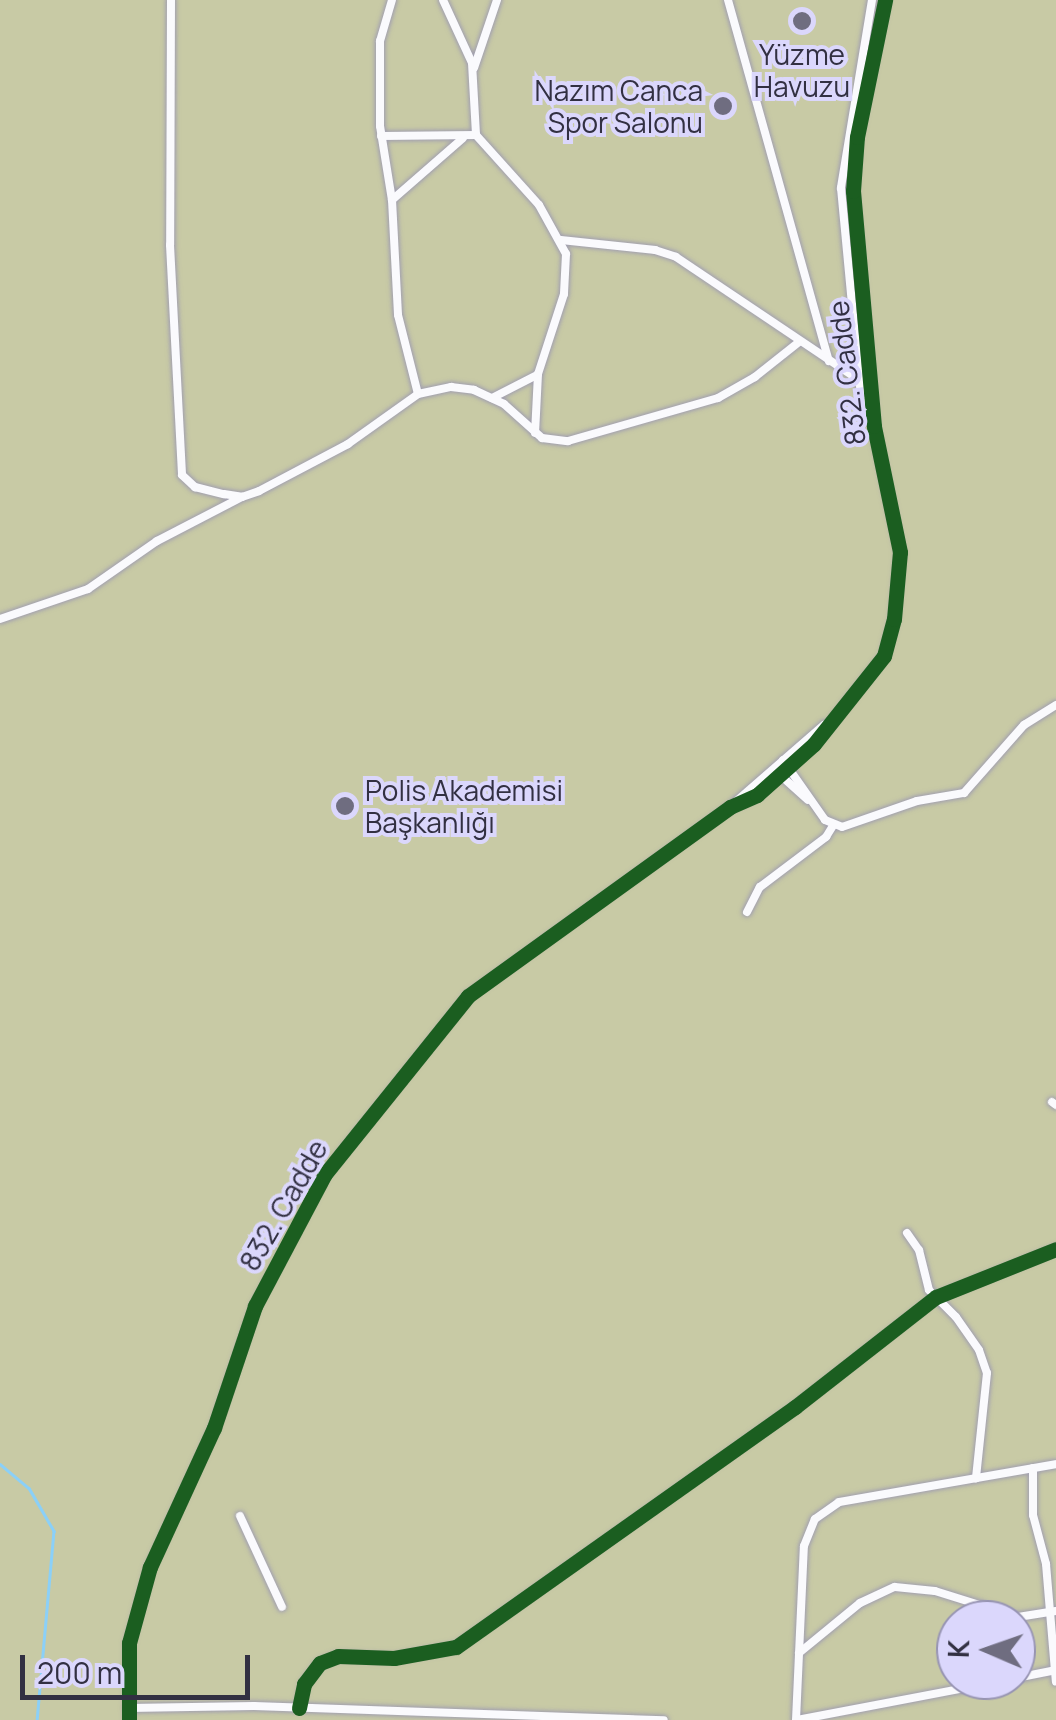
<!DOCTYPE html>
<html>
<head>
<meta charset="utf-8">
<style>
	body { margin:0 }
	#map { position:relative; width:1056px; height:1720px; overflow:hidden; background:#e1dff4; font-family:Manrope,sans-serif }
	div>[style] { position:absolute }
	[style*='--x'] { left:calc(var(--x)*1px); top:calc(var(--y)*1px); width:calc(var(--w)*1px); rotate:calc(var(--a)*1deg) }
	.green>* { inset:0; background:#c8caa5 }
	.stream>* { height:2.5px; margin:-1.25px; padding:0 1.25px; transform-origin:1.25px; border-radius:1.25px; background:#8bd0f8 }
	.roads { filter:drop-shadow(0 0 2px #a19fb0) drop-shadow(0 0 2px #a19fb0) }
	.minor>* { height:8px; margin:-4px; padding:0 4px; transform-origin:4px; border-radius:4px; background:#fafafd }
	.cycleway>* { height:15px; margin:-7.5px; padding:0 7.5px; transform-origin:7.5px; border-radius:7.5px; background:#1b5e20 }
	.dots>* { width:28px; height:28px; translate:-50% -50%; box-sizing:border-box; border:5px solid #dbd7fc; border-radius:50% }
	span { translate:-50% -50%; white-space:nowrap; text-align:center; line-height:1.15; -webkit-text-stroke:8px #dbd7fc; paint-order:stroke }
	.poi-label { font-size:28px; color:#323042 }
	.right { translate:-100% -50%; text-align:right }
	.left { translate:0 -50%; text-align:left }
	.street-label { font-size:28px; color:#323042 }
	.north { position:absolute; left:936px; top:1600px; width:100px; height:100px; box-sizing:border-box; background:#dbd7fc; border:2px solid #9794b2; border-radius:50%; rotate:272deg; font-size:28px; font-weight:700; line-height:40px; text-align:center; color:#323042 }
	.north::after { content:''; display:block; margin:auto; width:35px; height:45px; background:#6f6d80; clip-path:polygon(50% 0,100% 100%,50% 72%,0 100%) }
	.scale { position:absolute; left:20px; top:1655px; width:230px; height:45px; box-sizing:border-box; border:5px solid #323042; border-top:0; padding-left:12px; font-size:30px; line-height:35px; white-space:nowrap; color:#323042; -webkit-text-stroke:8px #dbd7fc; paint-order:stroke }
</style>
</head>
<body>
<div id="map">
	<div class="green">
		<i style="clip-path:polygon(evenodd,0 0,1056px 0,1056px 1720px,0 1720px,0 0,956px 1620px,1016px 1620px,1016px 1680px,956px 1680px,956px 1620px)"></i>
	</div>
	<div class="stream">
		<i style="--x:0;--y:1464;--w:38;--a:40"></i>
		<i style="--x:29;--y:1488;--w:50;--a:59.8"></i>
		<i style="--x:54;--y:1531;--w:190;--a:95.1"></i>
	</div>
	<div class="roads">
		<div class="minor">
			<i style="--x:171;--y:0;--w:245;--a:90.2"></i>
			<i style="--x:170;--y:245;--w:230;--a:87"></i>
			<i style="--x:182;--y:475;--w:18;--a:43"></i>
			<i style="--x:195;--y:487;--w:30;--a:14"></i>
			<i style="--x:224;--y:494;--w:18;--a:9"></i>
			<i style="--x:242;--y:497;--w:18;--a:-19"></i>
			<i style="--x:259;--y:491;--w:101;--a:-27.8"></i>
			<i style="--x:348;--y:444;--w:86;--a:-35.5"></i>
			<i style="--x:392;--y:0;--w:43;--a:106.3"></i>
			<i style="--x:380;--y:41;--w:85;--a:90"></i>
			<i style="--x:380;--y:126;--w:75;--a:80.8"></i>
			<i style="--x:392;--y:200;--w:115;--a:87"></i>
			<i style="--x:398;--y:315;--w:81;--a:75.8"></i>
			<i style="--x:443;--y:0;--w:69;--a:65.3"></i>
			<i style="--x:472;--y:63;--w:72;--a:86.8"></i>
			<i style="--x:476;--y:135;--w:94;--a:48"></i>
			<i style="--x:539;--y:205;--w:56;--a:61.1"></i>
			<i style="--x:566;--y:254;--w:40;--a:92.9"></i>
			<i style="--x:564;--y:294;--w:84;--a:108"></i>
			<i style="--x:538;--y:374;--w:59;--a:92.9"></i>
			<i style="--x:728;--y:0;--w:375;--a:74.4"></i>
			<i style="--x:872;--y:0;--w:191;--a:99.4"></i>
			<i style="--x:841;--y:188;--w:193;--a:84.6"></i>
			<i style="--x:859;--y:380;--w:26;--a:81"></i>
			<i style="--x:863;--y:406;--w:21;--a:61"></i>
			<i style="--x:474;--y:68;--w:72;--a:-71.3"></i>
			<i style="--x:381;--y:136;--w:95;--a:-0.6"></i>
			<i style="--x:392;--y:200;--w:94;--a:-41.1"></i>
			<i style="--x:561;--y:240;--w:95;--a:6.1"></i>
			<i style="--x:655;--y:250;--w:22;--a:18"></i>
			<i style="--x:676;--y:257;--w:220;--a:33.9"></i>
			<i style="--x:418;--y:394;--w:34;--a:-12"></i>
			<i style="--x:451;--y:387;--w:23;--a:7"></i>
			<i style="--x:474;--y:390;--w:33;--a:25"></i>
			<i style="--x:504;--y:404;--w:51;--a:41.8"></i>
			<i style="--x:542;--y:438;--w:26;--a:7"></i>
			<i style="--x:568;--y:441;--w:156;--a:-16"></i>
			<i style="--x:718;--y:398;--w:43;--a:-29.6"></i>
			<i style="--x:755;--y:377;--w:56;--a:-38.5"></i>
			<i style="--x:492;--y:398;--w:51;--a:-27.1"></i>
			<i style="--x:0;--y:619;--w:93;--a:-18.8"></i>
			<i style="--x:88;--y:589;--w:84;--a:-34.8"></i>
			<i style="--x:157;--y:541;--w:96;--a:-27.4"></i>
			<i style="--x:783;--y:760;--w:73;--a:55"></i>
			<i style="--x:825;--y:820;--w:18;--a:22"></i>
			<i style="--x:842;--y:827;--w:79;--a:-19.1"></i>
			<i style="--x:917;--y:801;--w:48;--a:-9.7"></i>
			<i style="--x:964;--y:793;--w:91;--a:-48.6"></i>
			<i style="--x:1024;--y:725;--w:38;--a:-32"></i>
			<i style="--x:778;--y:773;--w:40;--a:42"></i>
			<i style="--x:733;--y:804;--w:121;--a:-41"></i>
			<i style="--x:747;--y:912;--w:28;--a:-63"></i>
			<i style="--x:760;--y:887;--w:83;--a:-37.1"></i>
			<i style="--x:826;--y:837;--w:13;--a:-58"></i>
			<i style="--x:1052;--y:1102;--w:5;--a:37"></i>
			<i style="--x:907;--y:1233;--w:21;--a:55"></i>
			<i style="--x:919;--y:1250;--w:41;--a:76"></i>
			<i style="--x:929;--y:1290;--w:38;--a:45"></i>
			<i style="--x:956;--y:1317;--w:40;--a:55.1"></i>
			<i style="--x:979;--y:1350;--w:24;--a:71"></i>
			<i style="--x:987;--y:1373;--w:106;--a:96"></i>
			<i style="--x:1033;--y:1468;--w:47;--a:90"></i>
			<i style="--x:1033;--y:1515;--w:51;--a:75.1"></i>
			<i style="--x:1046;--y:1564;--w:118;--a:85.2"></i>
			<i style="--x:240;--y:1516;--w:100;--a:65.2"></i>
			<i style="--x:799;--y:1653;--w:79;--a:-39.3"></i>
			<i style="--x:860;--y:1603;--w:38;--a:-25"></i>
			<i style="--x:895;--y:1587;--w:40;--a:5.7"></i>
			<i style="--x:935;--y:1591;--w:87;--a:17.4"></i>
			<i style="--x:1018;--y:1617;--w:38;--a:-9"></i>
			<i style="--x:1016;--y:1678;--w:41;--a:-11.3"></i>
			<i style="--x:128;--y:1708;--w:126;--a:-0.9"></i>
			<i style="--x:254;--y:1706;--w:410;--a:2"></i>
			<i style="--x:299;--y:1708;--w:25;--a:-78"></i>
			<i style="--x:304;--y:1684;--w:26;--a:-53"></i>
			<i style="--x:320;--y:1663;--w:19;--a:-21"></i>
			<i style="--x:338;--y:1656;--w:56;--a:2"></i>
			<i style="--x:394;--y:1658;--w:63;--a:-10.1"></i>
			<i style="--x:456;--y:1647;--w:415;--a:-35.3"></i>
			<i style="--x:795;--y:1407;--w:179;--a:-38"></i>
			<i style="--x:936;--y:1297;--w:129;--a:-21.8"></i>
			<i style="--x:129;--y:1720;--w:77;--a:-90"></i>
			<i style="--x:129;--y:1643;--w:79;--a:-74.6"></i>
			<i style="--x:150;--y:1567;--w:153;--a:-65.3"></i>
			<i style="--x:214;--y:1428;--w:129;--a:-71.4"></i>
			<i style="--x:255;--y:1306;--w:149;--a:-62.1"></i>
			<i style="--x:325;--y:1174;--w:228;--a:-51.2"></i>
			<i style="--x:468;--y:996;--w:323;--a:-35.8"></i>
			<i style="--x:730;--y:807;--w:30;--a:-24"></i>
			<i style="--x:757;--y:795;--w:76;--a:-41.8"></i>
			<i style="--x:814;--y:744;--w:112;--a:-51.5"></i>
			<i style="--x:884;--y:656;--w:38;--a:-75"></i>
			<i style="--x:894;--y:619;--w:67;--a:-84.9"></i>
			<i style="--x:900;--y:552;--w:129;--a:-101.7"></i>
			<i style="--x:874;--y:426;--w:236;--a:-95.1"></i>
			<i style="--x:853;--y:191;--w:54;--a:-85.8"></i>
			<i style="--x:857;--y:137;--w:140;--a:-78.4"></i>
			<i style="--x:796;--y:1720;--w:174;--a:-87.4"></i>
			<i style="--x:804;--y:1546;--w:29;--a:-68"></i>
			<i style="--x:815;--y:1519;--w:29;--a:-35"></i>
			<i style="--x:839;--y:1502;--w:220;--a:-9.9"></i>
			<i style="--x:797;--y:1720;--w:213;--a:-10.8"></i>
		</div>
	</div>
	<div class="cycleway">
		<i style="--x:299;--y:1708;--w:25;--a:-78"></i>
		<i style="--x:304;--y:1684;--w:26;--a:-53"></i>
		<i style="--x:320;--y:1663;--w:19;--a:-21"></i>
		<i style="--x:338;--y:1656;--w:56;--a:2"></i>
		<i style="--x:394;--y:1658;--w:63;--a:-10.1"></i>
		<i style="--x:456;--y:1647;--w:415;--a:-35.3"></i>
		<i style="--x:795;--y:1407;--w:179;--a:-38"></i>
		<i style="--x:936;--y:1297;--w:129;--a:-21.8"></i>
		<i style="--x:129;--y:1720;--w:77;--a:-90"></i>
		<i style="--x:129;--y:1643;--w:79;--a:-74.6"></i>
		<i style="--x:150;--y:1567;--w:153;--a:-65.3"></i>
		<i style="--x:214;--y:1428;--w:129;--a:-71.4"></i>
		<i style="--x:255;--y:1306;--w:149;--a:-62.1"></i>
		<i style="--x:325;--y:1174;--w:228;--a:-51.2"></i>
		<i style="--x:468;--y:996;--w:323;--a:-35.8"></i>
		<i style="--x:730;--y:807;--w:30;--a:-24"></i>
		<i style="--x:757;--y:795;--w:76;--a:-41.8"></i>
		<i style="--x:814;--y:744;--w:112;--a:-51.5"></i>
		<i style="--x:884;--y:656;--w:38;--a:-75"></i>
		<i style="--x:894;--y:619;--w:67;--a:-84.9"></i>
		<i style="--x:900;--y:552;--w:129;--a:-101.7"></i>
		<i style="--x:874;--y:426;--w:236;--a:-95.1"></i>
		<i style="--x:853;--y:191;--w:54;--a:-85.8"></i>
		<i style="--x:857;--y:137;--w:140;--a:-78.4"></i>
	</div>
	<div class="dots">
		<i style="left:802px;top:21px;background:#6f6d80"></i>
		<i style="left:723px;top:106px;background:#6f6d80"></i>
		<i style="left:345px;top:806px;background:#6f6d80"></i>
	</div>
	<div class="poi-label">
		<span style="left:802px;top:70px">Yüzme<br>Havuzu</span>
		<span class="right" style="left:703px;top:106px">Nazım Canca<br>Spor Salonu</span>
		<span class="left" style="left:365px;top:806px">Polis Akademisi<br>Başkanlığı</span>
	</div>
	<div class="street-label">
		<span style="left:846px;top:373px;rotate:-97deg">832. Cadde</span>
		<span style="left:283px;top:1205px;rotate:-60deg">832. Cadde</span>
	</div>
	<div class="north">K</div>
	<div class="scale">200 m</div>
</div>
</body>
</html>
